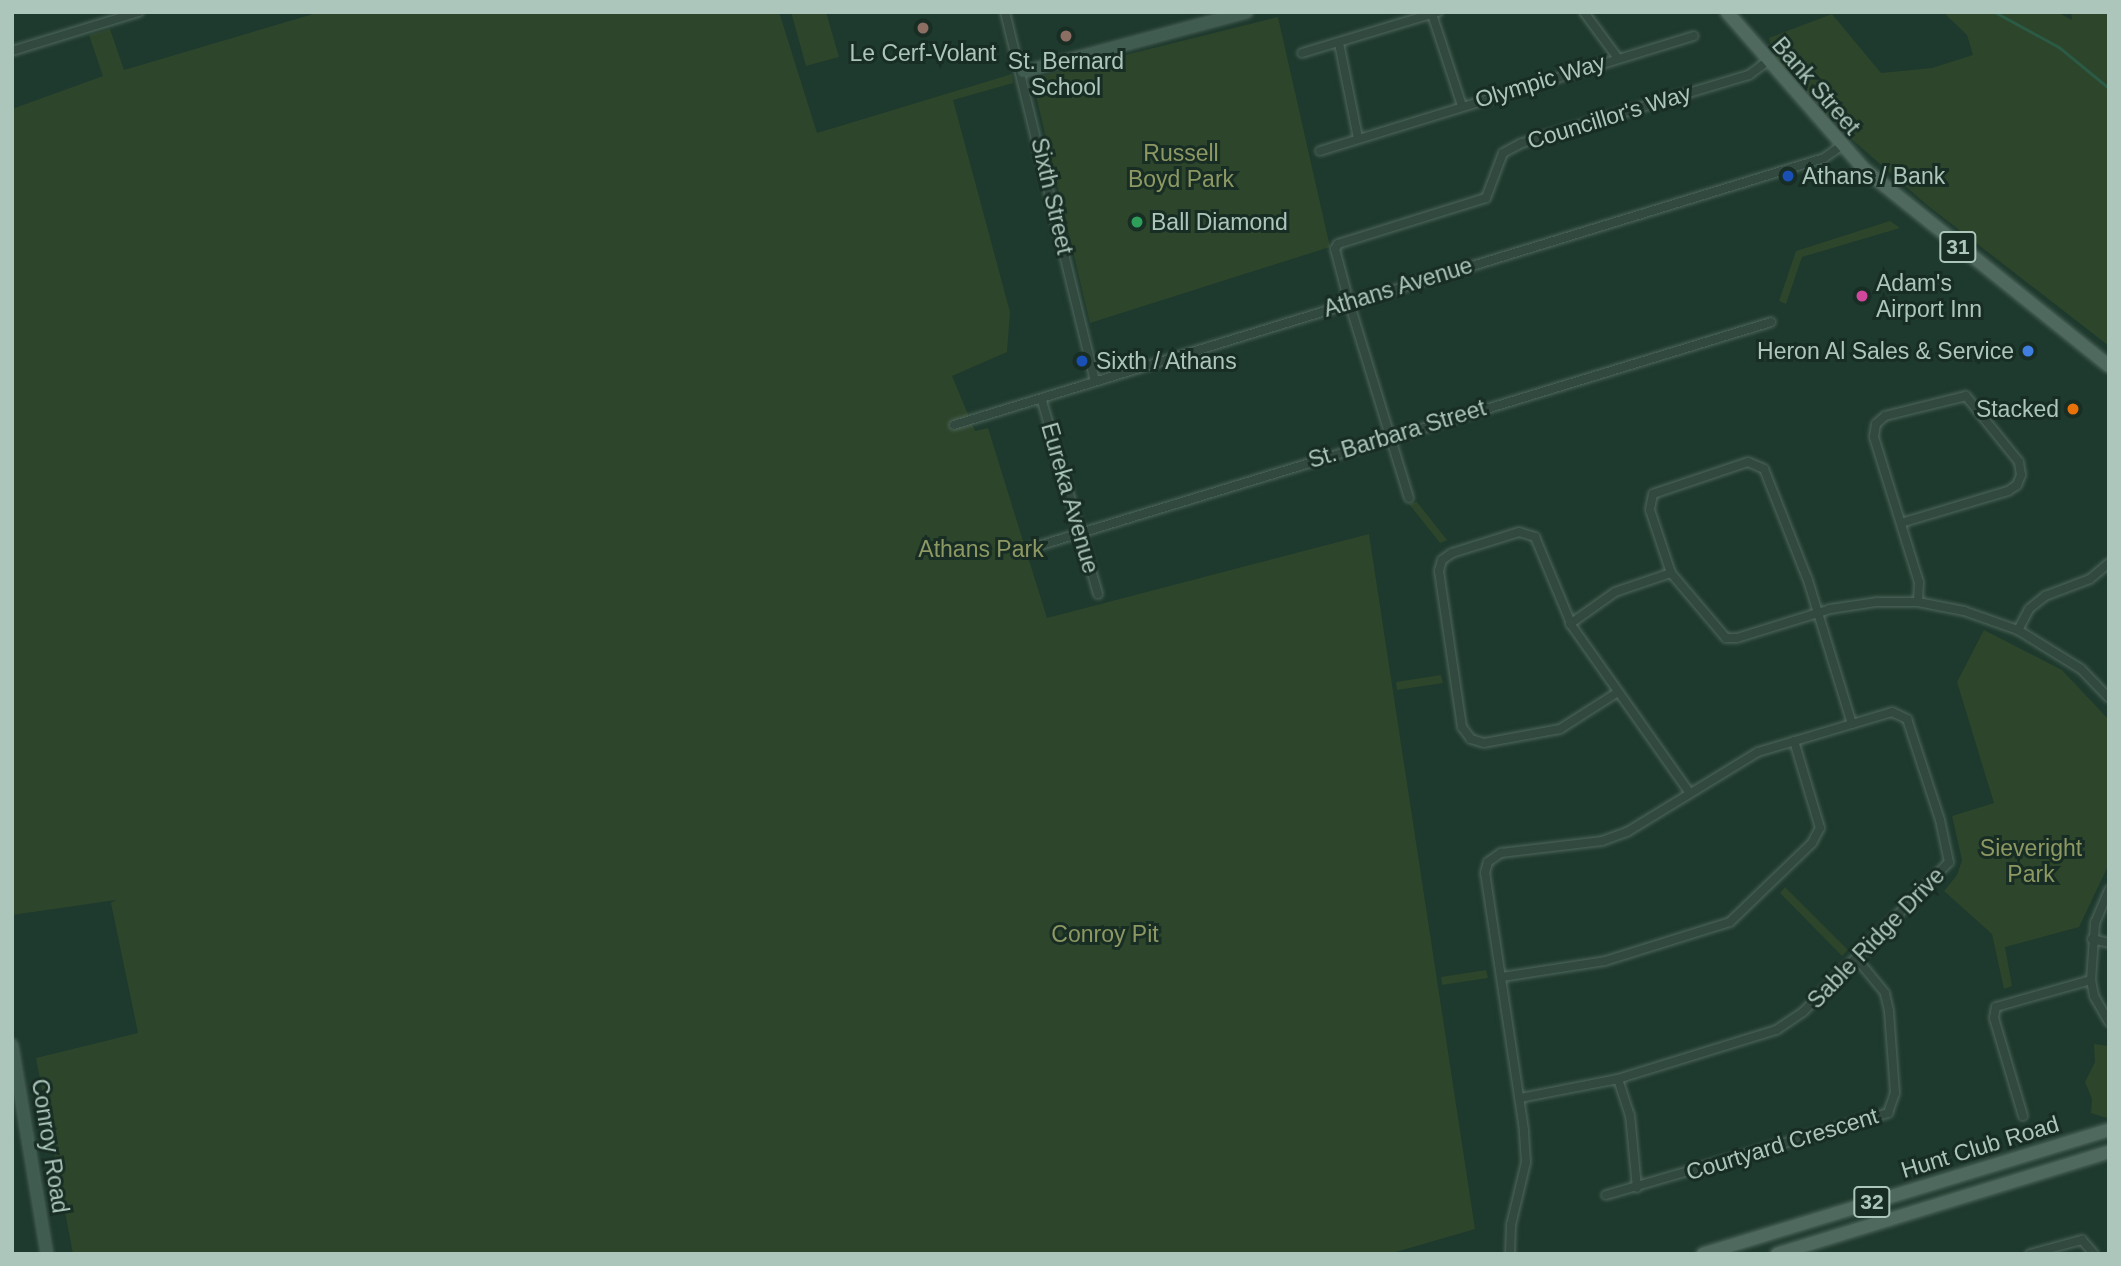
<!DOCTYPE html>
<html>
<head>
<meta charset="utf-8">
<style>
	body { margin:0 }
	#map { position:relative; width:2121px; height:1266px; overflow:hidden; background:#1e392d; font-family:Helvetica,sans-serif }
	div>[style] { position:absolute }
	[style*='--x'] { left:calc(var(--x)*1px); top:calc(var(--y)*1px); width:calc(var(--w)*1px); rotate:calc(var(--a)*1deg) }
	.green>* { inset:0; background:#2d452b }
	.stream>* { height:2.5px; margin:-1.25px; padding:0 1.25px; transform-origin:1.25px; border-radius:1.25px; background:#2b5a45 }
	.roads { filter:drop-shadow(0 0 2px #50675d) drop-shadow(0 0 2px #50675d) }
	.street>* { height:8px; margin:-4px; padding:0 4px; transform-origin:4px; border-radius:4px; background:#32493f }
	.secondary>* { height:10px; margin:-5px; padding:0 5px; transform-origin:5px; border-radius:5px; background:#405c51 }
	.primary>* { height:12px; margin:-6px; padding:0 6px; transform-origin:6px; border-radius:6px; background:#50695e }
	.dots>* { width:19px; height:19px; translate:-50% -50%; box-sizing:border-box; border:4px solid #182d24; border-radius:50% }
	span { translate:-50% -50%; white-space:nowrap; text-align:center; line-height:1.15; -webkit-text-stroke:6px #182d24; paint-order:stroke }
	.shield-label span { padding:2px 5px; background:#182d24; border:2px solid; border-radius:5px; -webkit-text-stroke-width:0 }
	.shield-label { font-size:21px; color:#acc6bb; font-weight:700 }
	.poi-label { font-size:23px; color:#acc6bb }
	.left { translate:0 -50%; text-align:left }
	.right { translate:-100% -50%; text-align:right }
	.street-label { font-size:23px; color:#acc6bb }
	.park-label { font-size:23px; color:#8d9862 }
	.frame { position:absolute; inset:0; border:14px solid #acc6bb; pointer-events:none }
</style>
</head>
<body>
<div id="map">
	<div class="green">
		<i style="clip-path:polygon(320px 12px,779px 12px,817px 133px,1012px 74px,1013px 83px,953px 100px,1010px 312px,1007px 352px,952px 376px,975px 431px,988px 428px,1047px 618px,1369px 534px,1475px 1229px,1389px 1254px,73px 1254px,36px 1058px,138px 1033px,111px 903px,116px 900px,12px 915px,12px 109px,103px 76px,89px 35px,110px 29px,124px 70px)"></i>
		<i style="clip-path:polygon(791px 12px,826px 12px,839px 57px,806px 66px)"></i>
		<i style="clip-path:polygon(1943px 12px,2057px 12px,2072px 20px,2071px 12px,2109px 12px,2109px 346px,1927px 205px,1847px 135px,1774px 57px,1769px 38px,1832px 14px,1881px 73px,1932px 68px,1973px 55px,1967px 35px)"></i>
		<i style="clip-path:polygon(1278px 17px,1330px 247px,1090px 323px,1034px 87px,1037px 77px)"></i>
		<i style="clip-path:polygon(1890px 221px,1900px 228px,1802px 257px,1786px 304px,1779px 301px,1796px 251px)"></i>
		<i style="clip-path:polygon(1417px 502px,1447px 540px,1440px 543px,1409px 504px)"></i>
		<i style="clip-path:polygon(1984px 630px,2062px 670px,2109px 720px,2109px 864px,2079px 927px,2005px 947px,2012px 986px,2004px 989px,1992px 934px,1944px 891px,1957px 875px,1962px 860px,1952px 816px,1994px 803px,1957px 682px)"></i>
		<i style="clip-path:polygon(1441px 675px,1443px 683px,1397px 690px,1396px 682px)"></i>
		<i style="clip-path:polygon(1785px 887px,1848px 950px,1842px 956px,1780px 893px)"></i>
		<i style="clip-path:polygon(1486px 970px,1488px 978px,1442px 985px,1441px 977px)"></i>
		<i style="clip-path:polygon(2094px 1044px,2109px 1046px,2107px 1118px,2091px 1113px,2092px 1099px,2085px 1082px,2095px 1062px)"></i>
	</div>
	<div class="stream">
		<i style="--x:1995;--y:12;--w:73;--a:28.7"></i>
		<i style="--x:2059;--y:47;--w:65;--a:39.4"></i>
	</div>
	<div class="roads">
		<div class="street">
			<i style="--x:1005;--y:12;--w:379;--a:76.3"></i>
			<i style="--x:1584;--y:12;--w:56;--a:53.7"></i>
			<i style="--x:1432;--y:14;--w:97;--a:71.9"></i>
			<i style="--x:1339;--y:43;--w:97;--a:78.7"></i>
			<i style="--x:12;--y:51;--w:133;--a:-17.1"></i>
			<i style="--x:1302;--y:53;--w:142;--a:-16.8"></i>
			<i style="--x:1320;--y:151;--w:391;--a:-17.1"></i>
			<i style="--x:1042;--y:401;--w:201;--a:73.8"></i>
			<i style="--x:954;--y:425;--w:910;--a:-17.06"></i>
			<i style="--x:1824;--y:158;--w:19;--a:-35"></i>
			<i style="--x:1409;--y:498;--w:205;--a:-107"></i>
			<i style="--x:1349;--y:302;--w:55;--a:-104.8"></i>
			<i style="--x:1335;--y:249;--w:6;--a:-59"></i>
			<i style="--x:1338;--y:244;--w:155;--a:-17.3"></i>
			<i style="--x:1486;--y:198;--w:48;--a:-69.3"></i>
			<i style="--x:1503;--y:153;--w:21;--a:-28"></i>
			<i style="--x:1522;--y:143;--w:237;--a:-16.7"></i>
			<i style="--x:1749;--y:75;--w:21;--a:-37"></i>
			<i style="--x:1901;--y:523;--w:112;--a:-16.7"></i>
			<i style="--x:2008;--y:491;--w:11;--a:-34"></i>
			<i style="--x:2017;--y:485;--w:11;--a:-68"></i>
			<i style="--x:2021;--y:475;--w:13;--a:-99"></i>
			<i style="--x:2019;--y:462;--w:85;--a:-128.8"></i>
			<i style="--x:1966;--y:396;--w:83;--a:166.1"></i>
			<i style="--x:1885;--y:416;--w:12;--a:138"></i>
			<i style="--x:1876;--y:424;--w:13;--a:99"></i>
			<i style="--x:1874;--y:437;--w:152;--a:72.8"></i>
			<i style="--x:1919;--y:582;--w:20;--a:93"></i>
			<i style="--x:1025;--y:550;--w:780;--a:-16.99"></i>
			<i style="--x:1570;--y:624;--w:55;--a:-35.4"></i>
			<i style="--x:1615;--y:592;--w:59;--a:-18.7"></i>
			<i style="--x:2018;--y:630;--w:24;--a:-62"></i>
			<i style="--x:2029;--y:609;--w:21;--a:-39"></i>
			<i style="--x:2045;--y:596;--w:48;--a:-20.7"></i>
			<i style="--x:2090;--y:579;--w:25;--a:-40"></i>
			<i style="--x:1618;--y:692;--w:69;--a:147.5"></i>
			<i style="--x:1560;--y:729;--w:77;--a:169.6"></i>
			<i style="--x:1484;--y:743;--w:14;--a:-163"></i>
			<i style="--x:1471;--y:739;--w:15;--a:-127"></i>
			<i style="--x:1462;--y:727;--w:158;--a:-98.4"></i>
			<i style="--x:1439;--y:571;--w:11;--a:-75"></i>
			<i style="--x:1442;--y:560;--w:12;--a:-35"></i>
			<i style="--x:1452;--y:553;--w:70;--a:-17.4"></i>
			<i style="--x:1519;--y:532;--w:17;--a:17"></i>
			<i style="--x:1535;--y:537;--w:96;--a:67.4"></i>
			<i style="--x:1572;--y:626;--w:204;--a:54.8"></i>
			<i style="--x:1852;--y:724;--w:116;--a:-107"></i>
			<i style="--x:1818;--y:613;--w:37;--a:-107"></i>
			<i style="--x:1807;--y:578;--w:117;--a:-111.5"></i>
			<i style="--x:1764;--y:469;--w:17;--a:-156"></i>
			<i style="--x:1748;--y:462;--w:100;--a:161.4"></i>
			<i style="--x:1653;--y:494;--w:16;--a:101"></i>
			<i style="--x:1650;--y:510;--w:66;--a:71.6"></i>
			<i style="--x:1671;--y:573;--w:85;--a:49.8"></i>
			<i style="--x:1726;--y:638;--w:11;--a:0"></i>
			<i style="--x:1737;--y:638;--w:85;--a:-17.2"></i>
			<i style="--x:1818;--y:613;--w:13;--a:-18"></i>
			<i style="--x:1830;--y:609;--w:48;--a:-8.5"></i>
			<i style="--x:1877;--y:602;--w:41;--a:0"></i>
			<i style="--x:1918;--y:602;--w:47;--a:11.1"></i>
			<i style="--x:1964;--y:611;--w:57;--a:19.4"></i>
			<i style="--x:2018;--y:630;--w:74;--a:31.8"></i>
			<i style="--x:2081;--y:669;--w:40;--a:46"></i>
			<i style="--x:2109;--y:890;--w:36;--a:113"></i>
			<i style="--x:2095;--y:923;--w:57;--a:94"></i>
			<i style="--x:2091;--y:980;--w:16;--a:79"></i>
			<i style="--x:2094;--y:996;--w:30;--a:60"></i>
			<i style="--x:2092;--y:939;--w:17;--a:13"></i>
			<i style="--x:1502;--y:977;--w:104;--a:-8.8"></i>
			<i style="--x:1605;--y:961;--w:131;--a:-17.3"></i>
			<i style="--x:1730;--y:922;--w:114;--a:-43.9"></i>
			<i style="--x:1812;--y:843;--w:17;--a:-62"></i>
			<i style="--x:1820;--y:828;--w:91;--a:-106.6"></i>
			<i style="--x:1618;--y:1079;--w:38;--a:72"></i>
			<i style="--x:1630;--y:1115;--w:73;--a:84.5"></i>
			<i style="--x:2023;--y:1116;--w:102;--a:-106.5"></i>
			<i style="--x:1994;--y:1018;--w:11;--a:-80"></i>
			<i style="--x:1996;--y:1007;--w:99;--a:-15.9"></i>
			<i style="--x:1606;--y:1195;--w:294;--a:-16.2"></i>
			<i style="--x:1888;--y:1113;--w:21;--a:-71"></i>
			<i style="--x:1895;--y:1093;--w:82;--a:-94.2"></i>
			<i style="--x:1889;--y:1011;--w:18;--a:-103"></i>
			<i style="--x:1885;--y:993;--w:44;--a:-129.5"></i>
			<i style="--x:1510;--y:1254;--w:29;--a:-88"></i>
			<i style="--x:1511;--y:1225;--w:65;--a:-76.6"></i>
			<i style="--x:1526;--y:1162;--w:32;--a:-94"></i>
			<i style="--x:1524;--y:1130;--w:260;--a:-98.6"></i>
			<i style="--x:1485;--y:873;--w:11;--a:-75"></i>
			<i style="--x:1488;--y:862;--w:16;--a:-35"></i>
			<i style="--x:1501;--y:853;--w:102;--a:-6.8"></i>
			<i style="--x:1602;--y:841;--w:27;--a:-20"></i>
			<i style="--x:1627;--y:832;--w:153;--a:-31.4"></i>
			<i style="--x:1758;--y:752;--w:140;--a:-16.6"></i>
			<i style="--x:1892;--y:712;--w:17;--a:25"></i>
			<i style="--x:1907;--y:719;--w:106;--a:71.9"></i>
			<i style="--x:1940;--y:820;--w:43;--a:77.9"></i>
			<i style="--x:1949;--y:862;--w:209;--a:134.2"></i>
			<i style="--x:1803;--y:1012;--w:32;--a:146"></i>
			<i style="--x:1776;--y:1030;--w:165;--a:162.8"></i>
			<i style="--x:1618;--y:1079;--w:100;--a:169"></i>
			<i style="--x:2030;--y:1254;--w:54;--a:-15.1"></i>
			<i style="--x:2082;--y:1240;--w:18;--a:49"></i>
		</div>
		<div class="secondary">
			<i style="--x:1023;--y:72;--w:232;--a:-15"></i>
			<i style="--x:12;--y:1045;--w:212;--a:80.5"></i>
		</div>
		<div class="primary">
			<i style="--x:1727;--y:12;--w:208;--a:48.9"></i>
			<i style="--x:1864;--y:169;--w:314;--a:38.8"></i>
			<i style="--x:1703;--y:1254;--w:425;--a:-17"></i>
			<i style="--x:1777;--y:1254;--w:347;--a:-17.1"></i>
		</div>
	</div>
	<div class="dots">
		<i style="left:923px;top:28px;background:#8d6e63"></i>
		<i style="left:1066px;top:36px;background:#8d6e63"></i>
		<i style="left:1788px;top:176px;background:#1a4fb4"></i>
		<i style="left:1137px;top:222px;background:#2e9e5b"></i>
		<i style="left:1862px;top:296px;background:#d1479c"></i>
		<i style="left:2028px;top:351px;background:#3f7fe0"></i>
		<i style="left:1082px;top:361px;background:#1a4fb4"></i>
		<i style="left:2073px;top:409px;background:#e8710a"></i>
	</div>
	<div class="shield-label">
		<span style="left:1958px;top:247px">31</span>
		<span style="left:1872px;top:1202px">32</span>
	</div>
	<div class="poi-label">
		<span style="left:923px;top:53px">Le Cerf-Volant</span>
		<span style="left:1066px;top:74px">St. Bernard<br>School</span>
		<span class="left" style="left:1802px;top:176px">Athans / Bank</span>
		<span class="left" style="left:1151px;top:222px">Ball Diamond</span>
		<span class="left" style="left:1876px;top:296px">Adam's<br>Airport Inn</span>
		<span class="right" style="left:2014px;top:351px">Heron Al Sales &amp; Service</span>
		<span class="left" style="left:1096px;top:361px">Sixth / Athans</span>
		<span class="right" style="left:2059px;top:409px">Stacked</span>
	</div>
	<div class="street-label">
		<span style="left:1540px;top:81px;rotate:-17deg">Olympic Way</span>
		<span style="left:1816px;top:86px;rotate:49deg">Bank Street</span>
		<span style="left:1609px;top:117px;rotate:-17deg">Councillor's Way</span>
		<span style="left:1052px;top:196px;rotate:77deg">Sixth Street</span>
		<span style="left:1398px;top:287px;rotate:-17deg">Athans Avenue</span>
		<span style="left:1397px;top:434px;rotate:-17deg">St. Barbara Street</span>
		<span style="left:1070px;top:498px;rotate:74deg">Eureka Avenue</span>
		<span style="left:1876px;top:938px;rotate:-46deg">Sable Ridge Drive</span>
		<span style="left:1782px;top:1144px;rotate:-17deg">Courtyard Crescent</span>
		<span style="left:50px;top:1146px;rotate:81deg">Conroy Road</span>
		<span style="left:1980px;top:1147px;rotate:-17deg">Hunt Club Road</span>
	</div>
	<div class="park-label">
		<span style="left:1181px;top:166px">Russell<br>Boyd Park</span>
		<span style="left:981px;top:549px">Athans Park</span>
		<span style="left:2031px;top:861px">Sieveright<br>Park</span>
		<span style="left:1105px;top:934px">Conroy Pit</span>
	</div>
	<div class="frame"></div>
</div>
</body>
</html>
